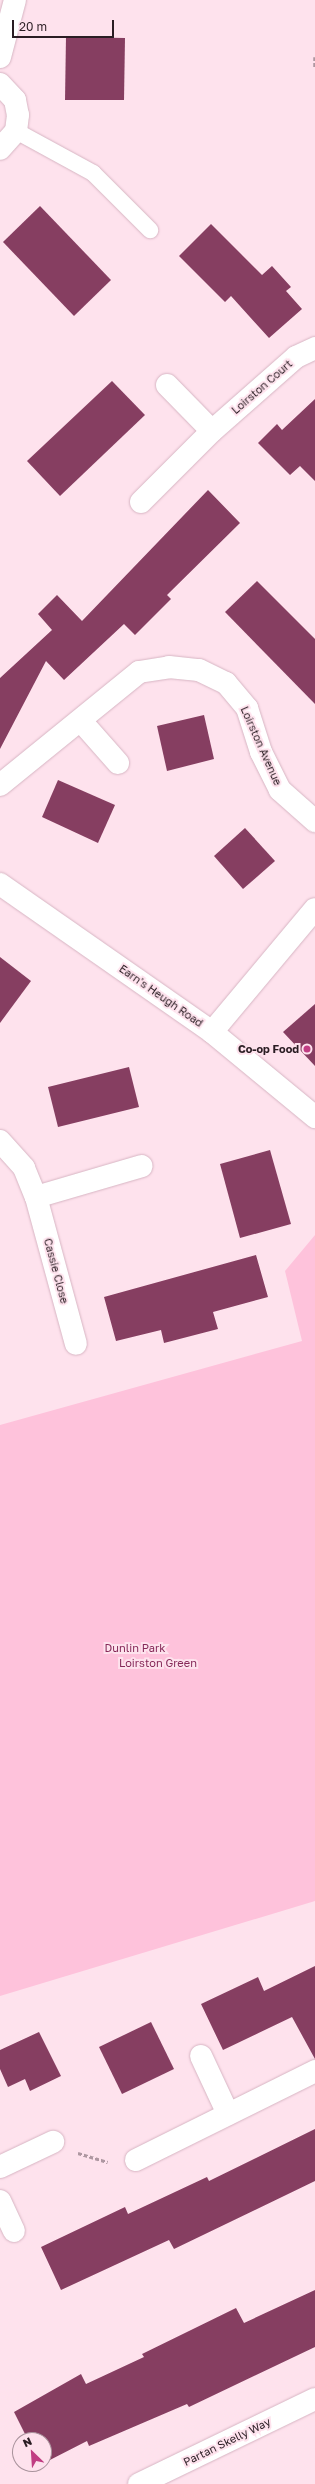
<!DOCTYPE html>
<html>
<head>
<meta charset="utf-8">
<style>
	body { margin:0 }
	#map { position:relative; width:315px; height:2484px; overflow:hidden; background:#fee2ed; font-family:"Golos Text",sans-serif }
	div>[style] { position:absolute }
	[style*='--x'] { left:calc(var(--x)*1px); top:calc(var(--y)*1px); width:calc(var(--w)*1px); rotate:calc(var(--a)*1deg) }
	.green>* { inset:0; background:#fec2db }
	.building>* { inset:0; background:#863e61 }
	.path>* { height:2.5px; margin-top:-1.25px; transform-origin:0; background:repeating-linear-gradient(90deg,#ae97a1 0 4px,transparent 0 6px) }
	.roads { filter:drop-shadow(0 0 1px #d7b5c3) drop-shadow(0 0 1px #d7b5c3) }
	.lane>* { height:16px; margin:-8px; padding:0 8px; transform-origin:8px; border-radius:8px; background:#fff }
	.street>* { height:22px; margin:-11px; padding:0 11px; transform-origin:11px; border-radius:11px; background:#fff }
	.secondary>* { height:22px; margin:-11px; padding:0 11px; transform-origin:11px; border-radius:11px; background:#fff }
	.dots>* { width:11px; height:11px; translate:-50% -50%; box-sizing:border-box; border:2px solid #fee2ed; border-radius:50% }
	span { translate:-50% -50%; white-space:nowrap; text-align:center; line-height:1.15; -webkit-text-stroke:4px #fee2ed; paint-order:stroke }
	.street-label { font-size:11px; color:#2a1d23 }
	.poi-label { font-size:11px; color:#2a1d23; font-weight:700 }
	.right { translate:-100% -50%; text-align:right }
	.park-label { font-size:11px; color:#862959 }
	.north { position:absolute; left:12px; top:2432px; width:40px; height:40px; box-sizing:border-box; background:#fee2ed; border:1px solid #a9939c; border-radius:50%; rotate:335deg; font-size:11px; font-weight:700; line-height:16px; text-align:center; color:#2a1d23 }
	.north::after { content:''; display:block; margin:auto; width:14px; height:18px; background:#c13d83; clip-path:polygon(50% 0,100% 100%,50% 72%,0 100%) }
	.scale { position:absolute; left:12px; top:20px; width:102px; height:18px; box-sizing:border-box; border:2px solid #2a1d23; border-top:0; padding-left:5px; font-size:12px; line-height:14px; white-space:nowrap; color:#2a1d23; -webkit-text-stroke:3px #fee2ed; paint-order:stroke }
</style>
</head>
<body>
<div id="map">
	<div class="green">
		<i style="clip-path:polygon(315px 1235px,315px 1901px,0 1996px,0 1425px,302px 1341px,285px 1271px)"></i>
	</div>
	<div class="building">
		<i style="clip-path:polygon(66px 37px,125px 38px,124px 100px,65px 100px)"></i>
		<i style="clip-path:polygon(40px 206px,111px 280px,74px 316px,3px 242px)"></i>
		<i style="clip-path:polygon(211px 224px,262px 275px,272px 266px,291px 287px,286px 291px,302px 309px,269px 338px,231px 296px,225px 302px,179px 256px)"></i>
		<i style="clip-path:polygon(112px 381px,145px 415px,60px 496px,27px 461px)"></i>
		<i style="clip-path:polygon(315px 399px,315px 481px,300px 466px,290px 475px,258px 443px,277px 424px,282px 430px)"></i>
		<i style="clip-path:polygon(208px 490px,240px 523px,167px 595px,171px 599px,135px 635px,124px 624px,64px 680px,46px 661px,0 749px,0 678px,52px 630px,38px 614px,57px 595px,82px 621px)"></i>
		<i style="clip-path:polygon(257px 581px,315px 639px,315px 704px,225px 612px)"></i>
		<i style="clip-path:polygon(204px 715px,214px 759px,167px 771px,157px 726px)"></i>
		<i style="clip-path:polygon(58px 780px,115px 805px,98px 843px,42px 817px)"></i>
		<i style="clip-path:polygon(245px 828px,275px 861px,243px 889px,214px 856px)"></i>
		<i style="clip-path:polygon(0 957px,31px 981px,0 1023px)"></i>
		<i style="clip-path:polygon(315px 1004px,315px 1066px,283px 1032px)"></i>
		<i style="clip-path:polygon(129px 1067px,139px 1107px,58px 1127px,48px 1087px)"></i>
		<i style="clip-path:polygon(270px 1150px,291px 1224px,240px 1238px,220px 1164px)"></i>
		<i style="clip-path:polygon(256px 1255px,268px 1297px,213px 1312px,218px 1329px,164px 1343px,161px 1330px,116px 1341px,104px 1297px)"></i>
		<i style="clip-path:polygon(315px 1966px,315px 2059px,292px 2017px,223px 2050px,201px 2004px,258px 1977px,264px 1991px)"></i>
		<i style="clip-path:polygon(151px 2022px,174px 2069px,122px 2094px,99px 2047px)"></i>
		<i style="clip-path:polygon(39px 2032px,61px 2076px,30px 2091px,25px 2079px,8px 2087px,0 2069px,0 2050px)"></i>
		<i style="clip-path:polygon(315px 2129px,315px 2181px,174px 2249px,169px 2240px,61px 2290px,41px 2247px,125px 2207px,128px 2214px,207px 2177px,209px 2181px)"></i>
		<i style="clip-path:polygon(315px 2290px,315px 2347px,189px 2407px,187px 2404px,89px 2446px,87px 2441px,44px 2463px,44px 2440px,28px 2440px,14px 2412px,81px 2374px,86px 2384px,144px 2357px,142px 2354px,236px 2308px,244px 2323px)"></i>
	</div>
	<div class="path">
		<i style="--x:315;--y:57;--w:10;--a:90"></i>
		<i style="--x:78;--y:2153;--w:31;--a:17"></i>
	</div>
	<div class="roads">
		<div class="lane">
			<i style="--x:16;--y:131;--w:88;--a:28.6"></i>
			<i style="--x:93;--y:173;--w:81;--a:45"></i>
		</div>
		<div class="street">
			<i style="--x:0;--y:57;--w:59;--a:-75.3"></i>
			<i style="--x:0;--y:84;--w:22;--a:47"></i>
			<i style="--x:15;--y:100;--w:15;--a:79"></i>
			<i style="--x:18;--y:115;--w:16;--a:97"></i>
			<i style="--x:16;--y:131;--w:24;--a:132"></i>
			<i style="--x:167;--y:385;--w:64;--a:45.6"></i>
			<i style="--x:141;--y:502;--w:100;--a:-45"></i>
			<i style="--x:212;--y:431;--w:112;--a:-41.4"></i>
			<i style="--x:296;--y:357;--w:21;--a:-25"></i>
			<i style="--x:81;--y:721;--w:56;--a:48.6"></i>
			<i style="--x:0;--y:785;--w:179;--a:-39.1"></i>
			<i style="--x:139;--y:672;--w:30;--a:-9"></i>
			<i style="--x:169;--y:667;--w:30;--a:6"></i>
			<i style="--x:199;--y:670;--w:30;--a:26"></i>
			<i style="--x:226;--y:683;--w:33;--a:50"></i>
			<i style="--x:247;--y:708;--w:46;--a:72.3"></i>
			<i style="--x:261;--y:752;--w:42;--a:63.4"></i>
			<i style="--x:280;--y:790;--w:47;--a:41.5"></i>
			<i style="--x:0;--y:1141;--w:36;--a:48"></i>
			<i style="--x:24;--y:1168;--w:31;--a:68"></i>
			<i style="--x:36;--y:1197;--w:152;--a:74.8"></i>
			<i style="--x:36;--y:1197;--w:110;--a:-16.3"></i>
			<i style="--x:201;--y:2056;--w:64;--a:65"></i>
			<i style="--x:136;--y:2160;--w:200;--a:-26.4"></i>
			<i style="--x:0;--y:2167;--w:59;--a:-25.3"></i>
			<i style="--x:0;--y:2201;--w:33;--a:65"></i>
			<i style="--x:139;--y:2484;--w:195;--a:-25.8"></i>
		</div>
		<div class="secondary">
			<i style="--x:0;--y:884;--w:259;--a:34.9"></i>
			<i style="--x:212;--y:1032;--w:134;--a:39.5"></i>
			<i style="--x:212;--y:1032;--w:160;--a:-50.1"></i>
		</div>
	</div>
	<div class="dots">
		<i style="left:307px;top:1049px;background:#c13d83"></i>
	</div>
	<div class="street-label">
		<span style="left:262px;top:387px;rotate:-41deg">Loirston Court</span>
		<span style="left:261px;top:746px;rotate:66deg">Loirston Avenue</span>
		<span style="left:161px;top:996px;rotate:35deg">Earn's Heugh Road</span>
		<span style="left:56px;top:1271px;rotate:75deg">Cassie Close</span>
		<span style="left:227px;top:2442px;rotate:-26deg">Partan Skelly Way</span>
	</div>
	<div class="poi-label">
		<span class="right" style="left:299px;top:1049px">Co-op Food</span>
	</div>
	<div class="park-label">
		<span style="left:135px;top:1648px">Dunlin Park</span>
		<span style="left:158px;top:1663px">Loirston Green</span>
	</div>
	<div class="north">N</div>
	<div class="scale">20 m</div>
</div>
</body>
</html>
